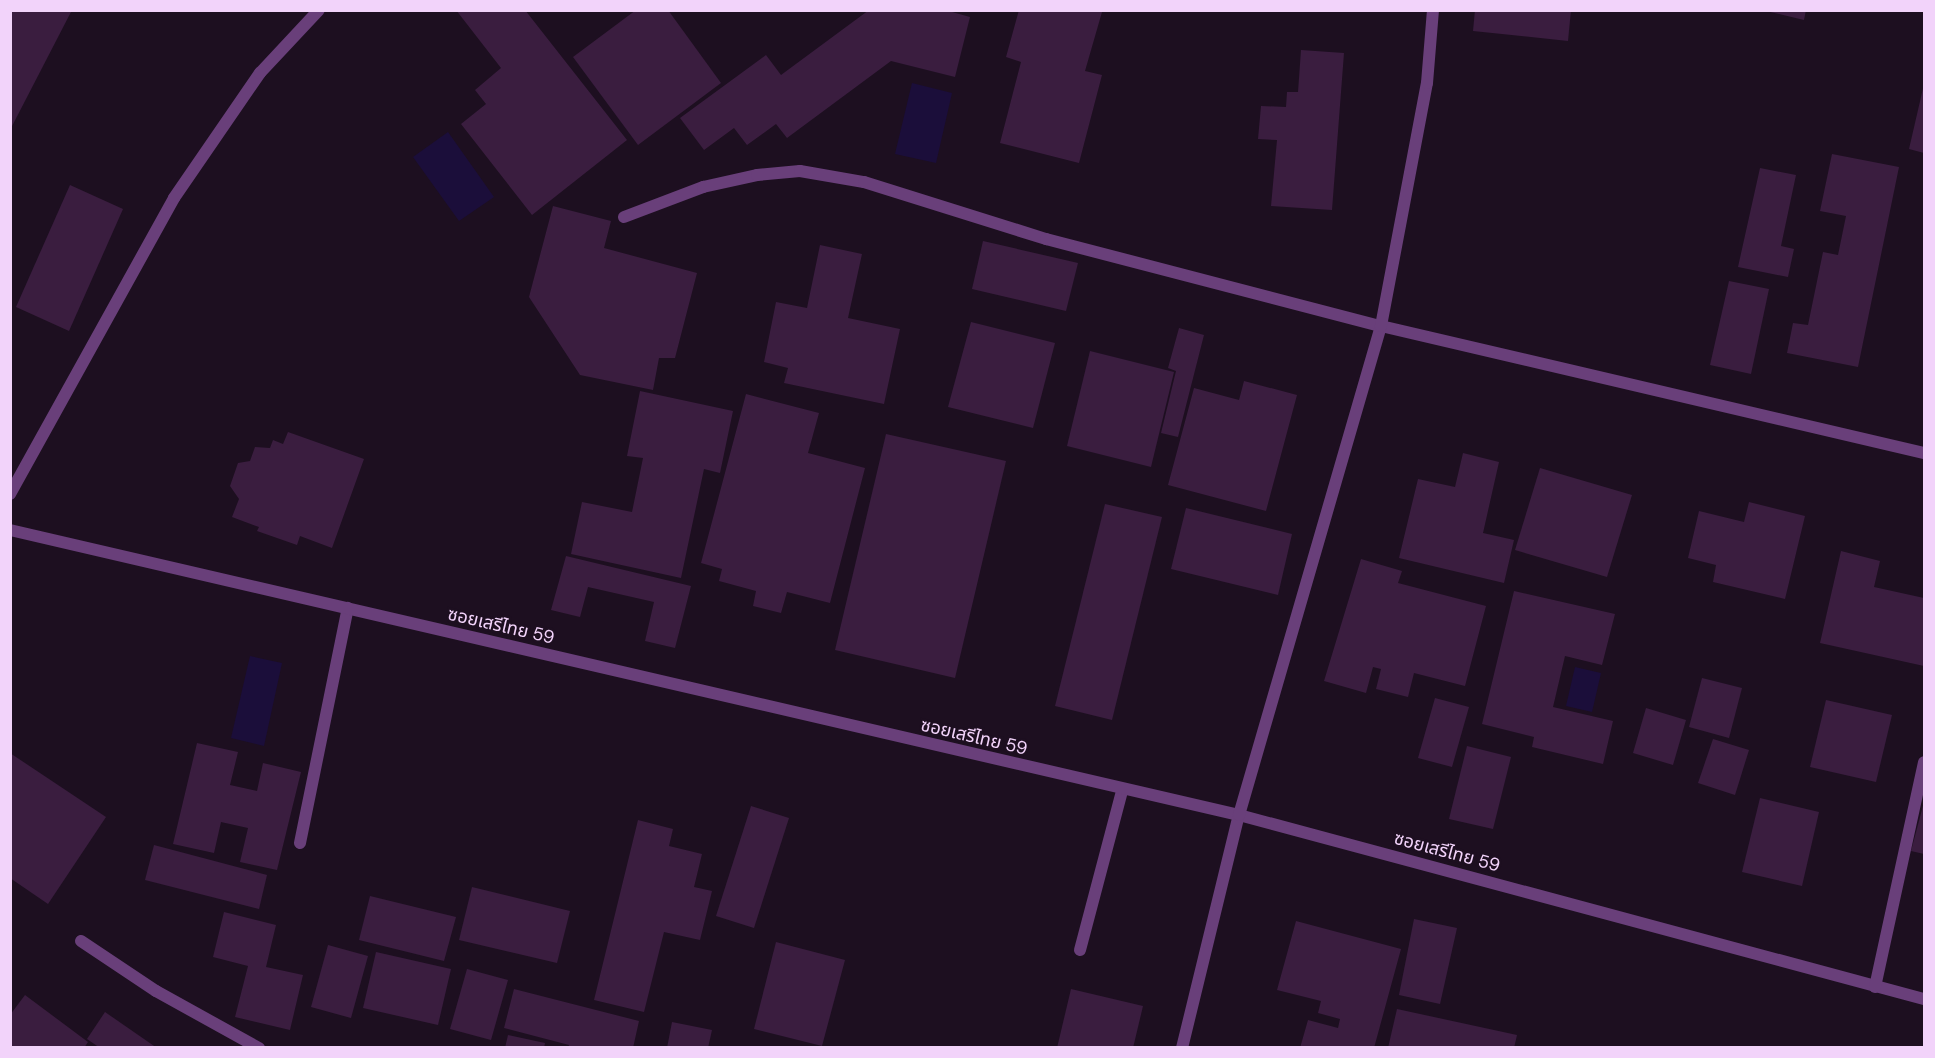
<!DOCTYPE html>
<html>
<head>
<meta charset="utf-8">
<style>
	body { margin:0 }
	#map { position:relative; width:1935px; height:1058px; overflow:hidden; background:#1d0f20; font-family:"DM Sans","Noto Sans Thai",sans-serif }
	div>[style] { position:absolute }
	[style*='--x'] { left:calc(var(--x)*1px); top:calc(var(--y)*1px); width:calc(var(--w)*1px); rotate:calc(var(--a)*1deg) }
	.water>* { inset:0; background:#1b0e3a }
	.building>* { inset:0; background:#3a1d3f }
	.service>* { height:12px; margin:-6px; padding:0 6px; transform-origin:6px; border-radius:6px; background:#693f7a }
	.minor>* { height:12px; margin:-6px; padding:0 6px; transform-origin:6px; border-radius:6px; background:#693f7a }
	span { translate:-50% -50%; white-space:nowrap; text-align:center; line-height:1.15; -webkit-text-stroke:5px #1d0f20; paint-order:stroke }
	.street-label { font-size:18px; color:#f2d3fa }
	.frame { position:absolute; inset:0; border:12px solid #f2d3fa; pointer-events:none }
</style>
</head>
<body>
<div id="map">
	<div class="water">
		<i style="clip-path:polygon(912px 83px,952px 93px,936px 163px,895px 154px)"></i>
		<i style="clip-path:polygon(448px 132px,494px 197px,459px 221px,413px 157px)"></i>
		<i style="clip-path:polygon(250px 656px,282px 663px,264px 746px,231px 738px)"></i>
		<i style="clip-path:polygon(1575px 667px,1601px 673px,1592px 712px,1566px 706px)"></i>
	</div>
	<div class="building">
		<i style="clip-path:polygon(10px 10px,72px 10px,10px 130px)"></i>
		<i style="clip-path:polygon(456px 10px,525px 10px,627px 140px,532px 215px,461px 124px,486px 104px,475px 90px,501px 68px)"></i>
		<i style="clip-path:polygon(636px 10px,668px 10px,721px 83px,638px 145px,573px 57px)"></i>
		<i style="clip-path:polygon(869px 10px,945px 10px,970px 17px,955px 77px,891px 61px,787px 138px,776px 124px,747px 145px,734px 128px,704px 150px,680px 118px,766px 55px,781px 75px)"></i>
		<i style="clip-path:polygon(1019px 10px,1102px 12px,1085px 71px,1102px 75px,1079px 163px,1000px 143px,1021px 62px,1006px 57px)"></i>
		<i style="clip-path:polygon(1475px 10px,1571px 10px,1568px 41px,1473px 31px)"></i>
		<i style="clip-path:polygon(1762px 10px,1806px 10px,1804px 20px)"></i>
		<i style="clip-path:polygon(1301px 50px,1344px 53px,1332px 210px,1271px 206px,1277px 140px,1258px 139px,1261px 106px,1286px 107px,1287px 92px,1298px 92px)"></i>
		<i style="clip-path:polygon(1924px 84px,1924px 153px,1909px 149px)"></i>
		<i style="clip-path:polygon(1832px 154px,1899px 167px,1858px 367px,1787px 353px,1793px 323px,1808px 325px,1823px 252px,1838px 255px,1846px 216px,1820px 211px)"></i>
		<i style="clip-path:polygon(1760px 168px,1796px 175px,1781px 246px,1794px 249px,1788px 277px,1738px 267px)"></i>
		<i style="clip-path:polygon(70px 185px,123px 209px,69px 331px,16px 307px)"></i>
		<i style="clip-path:polygon(553px 206px,611px 221px,604px 248px,697px 273px,675px 358px,659px 358px,653px 390px,580px 375px,529px 297px)"></i>
		<i style="clip-path:polygon(983px 241px,1078px 263px,1066px 311px,972px 289px)"></i>
		<i style="clip-path:polygon(820px 245px,862px 254px,848px 318px,900px 329px,884px 404px,784px 383px,788px 368px,764px 362px,776px 302px,807px 308px)"></i>
		<i style="clip-path:polygon(1729px 281px,1769px 289px,1751px 374px,1710px 365px)"></i>
		<i style="clip-path:polygon(971px 322px,1055px 343px,1033px 428px,948px 407px)"></i>
		<i style="clip-path:polygon(1179px 328px,1204px 335px,1178px 437px,1161px 433px,1176px 371px,1168px 368px)"></i>
		<i style="clip-path:polygon(1090px 351px,1174px 372px,1151px 467px,1067px 446px)"></i>
		<i style="clip-path:polygon(1244px 381px,1297px 395px,1266px 511px,1168px 485px,1194px 388px,1239px 400px)"></i>
		<i style="clip-path:polygon(640px 391px,733px 411px,720px 473px,704px 469px,681px 578px,571px 554px,582px 502px,632px 512px,643px 458px,627px 456px)"></i>
		<i style="clip-path:polygon(746px 394px,819px 413px,808px 453px,865px 468px,830px 603px,787px 592px,781px 613px,753px 606px,756px 591px,719px 581px,722px 569px,701px 563px)"></i>
		<i style="clip-path:polygon(288px 432px,364px 459px,332px 548px,300px 536px,297px 545px,257px 531px,259px 527px,232px 517px,239px 499px,230px 486px,238px 463px,250px 461px,255px 447px,270px 448px,273px 440px,283px 444px)"></i>
		<i style="clip-path:polygon(886px 434px,1006px 461px,955px 678px,835px 650px)"></i>
		<i style="clip-path:polygon(1463px 453px,1499px 462px,1483px 533px,1514px 540px,1504px 583px,1399px 558px,1418px 479px,1455px 487px)"></i>
		<i style="clip-path:polygon(1540px 468px,1632px 495px,1607px 577px,1515px 550px)"></i>
		<i style="clip-path:polygon(1749px 502px,1805px 516px,1785px 599px,1713px 582px,1716px 565px,1688px 558px,1699px 511px,1744px 522px)"></i>
		<i style="clip-path:polygon(1105px 504px,1162px 517px,1112px 720px,1055px 706px)"></i>
		<i style="clip-path:polygon(1186px 508px,1292px 534px,1278px 595px,1171px 569px)"></i>
		<i style="clip-path:polygon(1841px 551px,1880px 561px,1874px 587px,1924px 598px,1924px 666px,1820px 643px)"></i>
		<i style="clip-path:polygon(566px 556px,691px 586px,675px 648px,645px 641px,654px 602px,588px 587px,580px 617px,551px 610px)"></i>
		<i style="clip-path:polygon(1361px 559px,1402px 571px,1398px 583px,1486px 606px,1465px 686px,1414px 673px,1408px 697px,1376px 689px,1381px 669px,1373px 667px,1366px 693px,1324px 681px)"></i>
		<i style="clip-path:polygon(1514px 591px,1615px 614px,1602px 665px,1565px 656px,1553px 707px,1613px 721px,1603px 764px,1532px 747px,1534px 737px,1482px 724px)"></i>
		<i style="clip-path:polygon(1702px 678px,1742px 688px,1729px 738px,1689px 727px)"></i>
		<i style="clip-path:polygon(1435px 698px,1469px 707px,1452px 767px,1418px 758px)"></i>
		<i style="clip-path:polygon(1826px 700px,1892px 715px,1876px 782px,1810px 767px)"></i>
		<i style="clip-path:polygon(1646px 708px,1686px 720px,1673px 765px,1633px 753px)"></i>
		<i style="clip-path:polygon(1713px 739px,1749px 750px,1735px 795px,1698px 783px)"></i>
		<i style="clip-path:polygon(197px 743px,238px 752px,230px 785px,257px 791px,263px 763px,301px 772px,277px 870px,240px 862px,248px 828px,221px 822px,214px 853px,173px 844px)"></i>
		<i style="clip-path:polygon(1467px 746px,1511px 757px,1493px 829px,1449px 819px)"></i>
		<i style="clip-path:polygon(10px 753px,106px 817px,48px 904px,10px 878px)"></i>
		<i style="clip-path:polygon(1760px 798px,1819px 812px,1802px 886px,1742px 872px)"></i>
		<i style="clip-path:polygon(1924px 802px,1924px 854px,1911px 851px)"></i>
		<i style="clip-path:polygon(751px 806px,789px 818px,754px 928px,716px 916px)"></i>
		<i style="clip-path:polygon(638px 820px,673px 829px,669px 846px,702px 854px,694px 887px,712px 891px,700px 940px,664px 932px,644px 1012px,594px 1000px)"></i>
		<i style="clip-path:polygon(154px 845px,267px 875px,259px 909px,145px 880px)"></i>
		<i style="clip-path:polygon(472px 887px,570px 911px,557px 963px,459px 940px)"></i>
		<i style="clip-path:polygon(370px 896px,456px 917px,444px 961px,359px 940px)"></i>
		<i style="clip-path:polygon(224px 912px,276px 925px,266px 967px,303px 975px,290px 1030px,235px 1017px,248px 966px,213px 957px)"></i>
		<i style="clip-path:polygon(1414px 919px,1457px 928px,1440px 1004px,1399px 995px)"></i>
		<i style="clip-path:polygon(1296px 921px,1401px 949px,1374px 1048px,1300px 1048px,1308px 1020px,1338px 1028px,1340px 1019px,1318px 1013px,1321px 1001px,1277px 990px)"></i>
		<i style="clip-path:polygon(776px 942px,845px 960px,822px 1046px,754px 1029px)"></i>
		<i style="clip-path:polygon(328px 945px,368px 956px,351px 1018px,311px 1007px)"></i>
		<i style="clip-path:polygon(376px 952px,451px 969px,438px 1025px,363px 1008px)"></i>
		<i style="clip-path:polygon(467px 969px,508px 980px,491px 1040px,450px 1029px)"></i>
		<i style="clip-path:polygon(514px 989px,639px 1021px,633px 1048px,568px 1048px,569px 1045px,504px 1028px)"></i>
		<i style="clip-path:polygon(1071px 989px,1143px 1006px,1133px 1048px,1057px 1048px)"></i>
		<i style="clip-path:polygon(25px 995px,88px 1042px,84px 1048px,10px 1048px,10px 1015px)"></i>
		<i style="clip-path:polygon(1397px 1009px,1517px 1035px,1514px 1048px,1388px 1048px)"></i>
		<i style="clip-path:polygon(105px 1012px,157px 1048px,100px 1048px,87px 1039px)"></i>
		<i style="clip-path:polygon(672px 1022px,712px 1030px,708px 1048px,667px 1048px)"></i>
		<i style="clip-path:polygon(508px 1035px,545px 1043px,544px 1048px,505px 1048px)"></i>
	</div>
	<div class="service">
		<i style="--x:300;--y:843;--w:240;--a:-78.5"></i>
		<i style="--x:1080;--y:950;--w:164;--a:-75.2"></i>
	</div>
	<div class="minor">
		<i style="--x:624;--y:217;--w:85;--a:-20.8"></i>
		<i style="--x:703;--y:187;--w:55;--a:-12.5"></i>
		<i style="--x:757;--y:175;--w:43;--a:-5.3"></i>
		<i style="--x:800;--y:171;--w:65;--a:9.8"></i>
		<i style="--x:864;--y:182;--w:191;--a:17.4"></i>
		<i style="--x:1046;--y:239;--w:346;--a:14.6"></i>
		<i style="--x:1381;--y:326;--w:558;--a:13.16"></i>
		<i style="--x:10;--y:494;--w:338;--a:-61"></i>
		<i style="--x:174;--y:198;--w:152;--a:-55.5"></i>
		<i style="--x:260;--y:73;--w:86;--a:-46.9"></i>
		<i style="--x:10;--y:530;--w:1262;--a:13.06"></i>
		<i style="--x:1239;--y:815;--w:709;--a:15.04"></i>
		<i style="--x:81;--y:941;--w:90;--a:33.7"></i>
		<i style="--x:156;--y:991;--w:118;--a:29"></i>
		<i style="--x:1875;--y:987;--w:230;--a:-77.7"></i>
		<i style="--x:1182;--y:1048;--w:240;--a:-76.3"></i>
		<i style="--x:1239;--y:815;--w:509;--a:-73.81"></i>
		<i style="--x:1381;--y:326;--w:247;--a:-79.3"></i>
		<i style="--x:1427;--y:83;--w:73;--a:-85.3"></i>
	</div>
	<div class="street-label">
		<span style="left:501px;top:626px;rotate:13deg">ซอยเสรีไทย 59</span>
		<span style="left:974px;top:737px;rotate:13deg">ซอยเสรีไทย 59</span>
		<span style="left:1447px;top:852px;rotate:15deg">ซอยเสรีไทย 59</span>
	</div>
	<div class="frame"></div>
</div>
</body>
</html>
